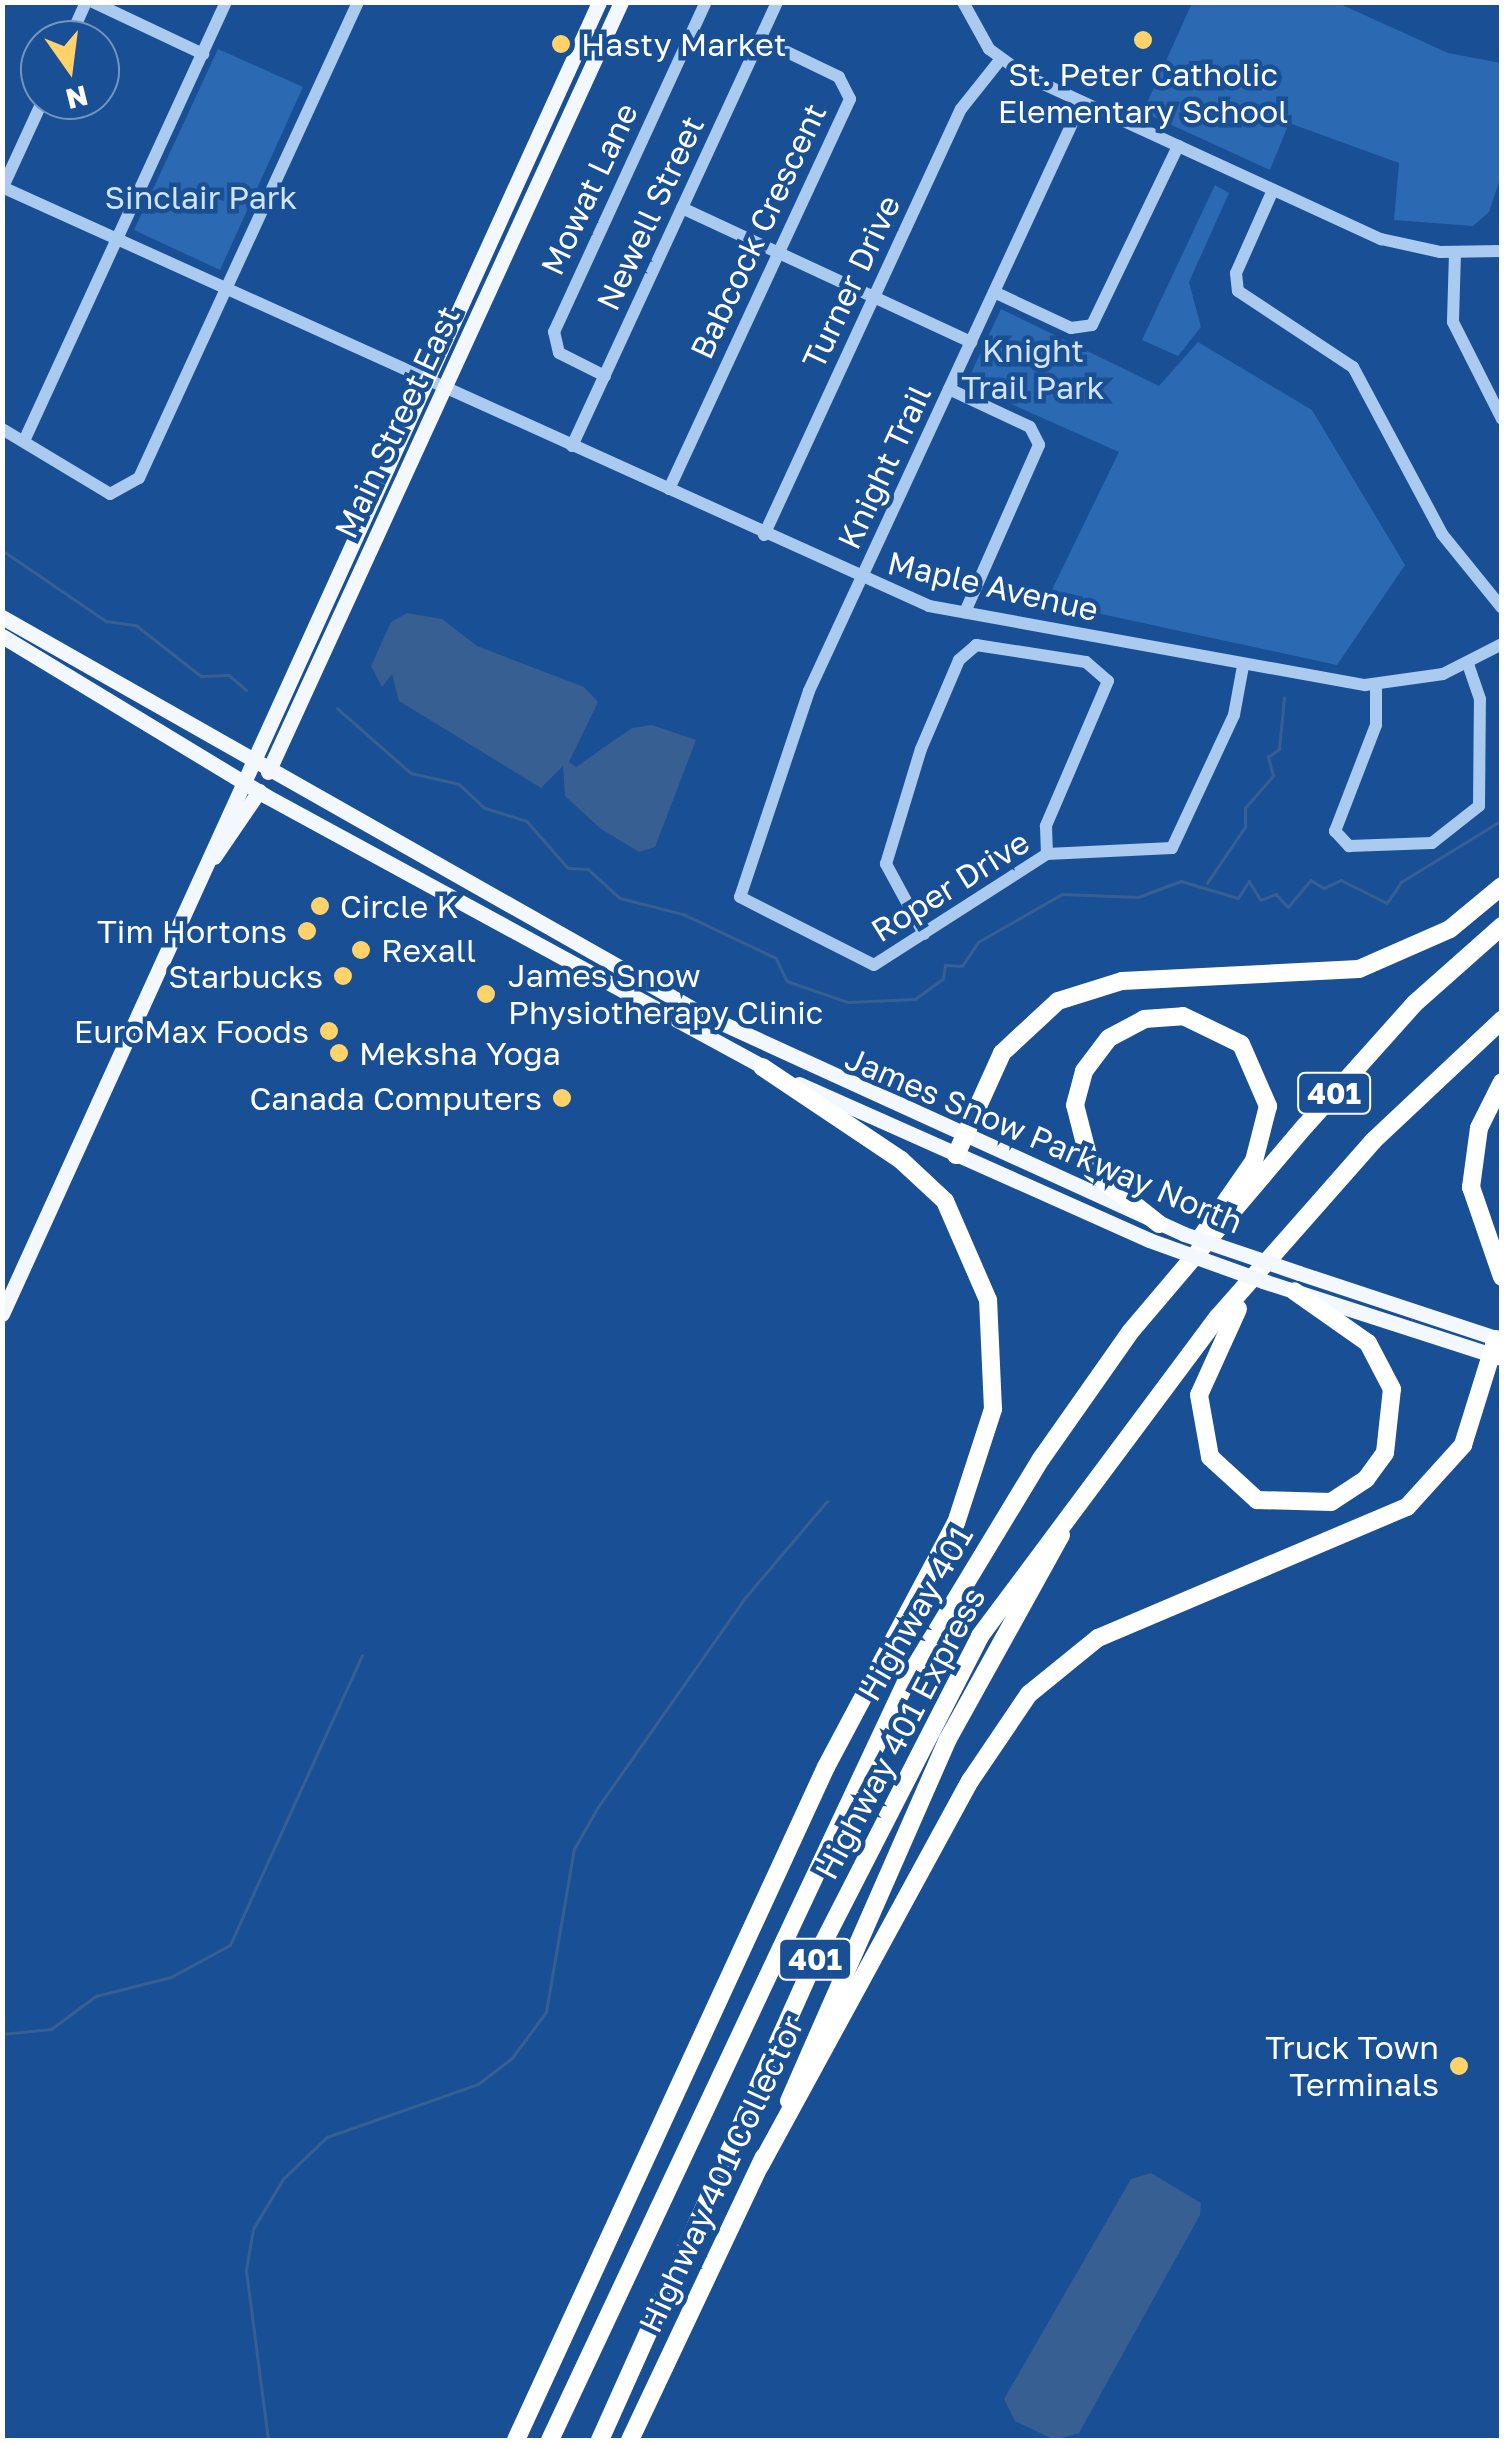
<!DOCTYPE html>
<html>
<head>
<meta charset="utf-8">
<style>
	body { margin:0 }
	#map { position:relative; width:1504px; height:2443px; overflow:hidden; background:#184f95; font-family:"Golos Text",sans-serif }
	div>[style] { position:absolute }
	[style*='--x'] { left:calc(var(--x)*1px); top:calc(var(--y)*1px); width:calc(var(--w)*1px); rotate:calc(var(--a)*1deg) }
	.green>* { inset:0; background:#2c69b3 }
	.water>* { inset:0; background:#385f92 }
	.stream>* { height:2.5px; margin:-1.25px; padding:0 1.25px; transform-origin:1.25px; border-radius:1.25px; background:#385f92 }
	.minor>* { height:12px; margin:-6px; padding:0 6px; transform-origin:6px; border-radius:6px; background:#aacaf0 }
	.major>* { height:15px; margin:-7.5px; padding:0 7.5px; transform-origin:7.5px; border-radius:7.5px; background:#f3f8ff }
	.highway>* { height:18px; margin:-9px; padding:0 9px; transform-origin:9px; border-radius:9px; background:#fff }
	.major-bridge>* { height:15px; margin:-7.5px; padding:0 7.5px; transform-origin:7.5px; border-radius:7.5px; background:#f3f8ff }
	.dots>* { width:28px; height:28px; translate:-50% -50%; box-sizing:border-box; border:5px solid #184f95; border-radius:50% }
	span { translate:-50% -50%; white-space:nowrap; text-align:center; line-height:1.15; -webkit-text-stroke:9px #184f95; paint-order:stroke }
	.shield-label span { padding:2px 8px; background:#184f95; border:2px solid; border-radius:8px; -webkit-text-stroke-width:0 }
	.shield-label { font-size:30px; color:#fff; font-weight:700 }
	.poi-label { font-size:32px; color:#fff }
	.left { translate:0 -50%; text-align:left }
	.right { translate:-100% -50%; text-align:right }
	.street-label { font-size:32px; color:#fff }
	.park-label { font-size:32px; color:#d1e4fb }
	.frame { position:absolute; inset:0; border:5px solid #fff; pointer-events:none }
	.north { position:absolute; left:20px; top:20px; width:100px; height:100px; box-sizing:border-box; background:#184f95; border:2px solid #7495bf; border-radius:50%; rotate:166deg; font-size:28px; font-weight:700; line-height:40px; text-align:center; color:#fff }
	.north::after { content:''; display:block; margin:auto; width:35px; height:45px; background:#ffd369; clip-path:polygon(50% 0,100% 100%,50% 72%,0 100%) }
</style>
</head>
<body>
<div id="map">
	<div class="green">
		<i style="clip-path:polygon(1192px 3px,1338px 3px,1448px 53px,1501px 63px,1501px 176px,1489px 212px,1473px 226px,1394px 220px,1399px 163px,1289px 123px,1270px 170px,1143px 112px)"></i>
		<i style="clip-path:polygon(218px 49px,303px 87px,220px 270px,134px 230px)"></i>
		<i style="clip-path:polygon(1215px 185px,1229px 193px,1189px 282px,1201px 327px,1178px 356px,1142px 340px)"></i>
		<i style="clip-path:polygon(1001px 309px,1159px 386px,1198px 342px,1312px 410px,1405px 565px,1337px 665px,1046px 602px,1119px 452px,966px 384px)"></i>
	</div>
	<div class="water">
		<i style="clip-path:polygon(407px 613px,442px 619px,477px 646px,584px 687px,598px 702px,569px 762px,576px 767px,632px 728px,652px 725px,696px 740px,655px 847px,639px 852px,601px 829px,565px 796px,563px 766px,541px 788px,399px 701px,392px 674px,382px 687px,371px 666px,391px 622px)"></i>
		<i style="clip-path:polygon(1151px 2173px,1201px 2203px,1200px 2215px,1079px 2433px,1055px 2440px,1015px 2421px,1004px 2399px,1131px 2179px)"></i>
	</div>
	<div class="stream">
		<i style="--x:2;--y:550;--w:126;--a:34.3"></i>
		<i style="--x:106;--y:621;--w:30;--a:8"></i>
		<i style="--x:136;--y:625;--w:83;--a:38.1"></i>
		<i style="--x:201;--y:676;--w:28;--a:-2"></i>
		<i style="--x:229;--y:675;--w:23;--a:41"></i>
		<i style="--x:337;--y:708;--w:98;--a:41.3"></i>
		<i style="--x:411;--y:773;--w:49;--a:12.9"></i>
		<i style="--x:459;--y:784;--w:35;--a:43"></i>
		<i style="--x:485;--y:808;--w:44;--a:17.2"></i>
		<i style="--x:527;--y:821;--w:62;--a:48.9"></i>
		<i style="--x:568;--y:868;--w:20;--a:3"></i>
		<i style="--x:588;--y:869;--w:43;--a:42.2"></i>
		<i style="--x:620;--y:898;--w:65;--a:14.3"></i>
		<i style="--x:683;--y:914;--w:103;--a:25.3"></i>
		<i style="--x:776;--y:958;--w:25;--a:64"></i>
		<i style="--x:787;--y:981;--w:65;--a:19"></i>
		<i style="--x:848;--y:1002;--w:67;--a:-2.6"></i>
		<i style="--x:915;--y:999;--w:34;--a:-36"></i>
		<i style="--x:943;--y:979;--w:14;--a:-82"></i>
		<i style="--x:945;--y:965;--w:17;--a:3"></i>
		<i style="--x:962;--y:966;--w:29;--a:-56"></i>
		<i style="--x:978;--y:942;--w:97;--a:-29.7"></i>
		<i style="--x:1062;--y:894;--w:76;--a:2.3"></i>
		<i style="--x:1138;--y:897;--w:46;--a:-20.4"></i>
		<i style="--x:1181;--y:881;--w:59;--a:16.6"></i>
		<i style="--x:1238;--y:898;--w:20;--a:-57"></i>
		<i style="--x:1249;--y:881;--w:22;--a:58"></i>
		<i style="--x:1261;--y:900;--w:16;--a:-22"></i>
		<i style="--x:1276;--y:894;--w:18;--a:47"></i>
		<i style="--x:1288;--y:907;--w:35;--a:-50"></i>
		<i style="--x:1311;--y:880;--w:15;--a:32"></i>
		<i style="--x:1324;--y:888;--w:19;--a:-25"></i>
		<i style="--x:1341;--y:880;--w:51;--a:26.6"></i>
		<i style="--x:1387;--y:903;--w:25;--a:-56"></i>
		<i style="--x:1401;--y:882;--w:119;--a:-31.5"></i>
		<i style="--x:1207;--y:883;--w:68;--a:-55.8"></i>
		<i style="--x:1245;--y:827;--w:19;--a:-90"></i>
		<i style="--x:1245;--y:808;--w:43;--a:-48.8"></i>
		<i style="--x:1273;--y:776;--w:20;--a:-105"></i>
		<i style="--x:1268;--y:757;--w:14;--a:-36"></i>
		<i style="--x:1279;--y:749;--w:51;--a:-84.4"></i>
		<i style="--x:2;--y:2034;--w:49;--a:-5.8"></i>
		<i style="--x:51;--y:2029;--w:56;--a:-36.3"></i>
		<i style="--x:96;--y:1996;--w:77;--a:-14.2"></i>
		<i style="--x:171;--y:1977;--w:67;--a:-28.5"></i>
		<i style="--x:230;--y:1945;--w:318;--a:-65.5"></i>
		<i style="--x:268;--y:2440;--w:171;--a:-97.4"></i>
		<i style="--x:246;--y:2270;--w:42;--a:-80.3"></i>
		<i style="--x:253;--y:2229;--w:58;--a:-59"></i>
		<i style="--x:283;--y:2179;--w:61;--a:-43.7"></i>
		<i style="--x:327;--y:2137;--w:160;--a:-19.3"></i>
		<i style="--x:478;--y:2084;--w:43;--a:-37.4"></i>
		<i style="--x:512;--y:2058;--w:57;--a:-53.5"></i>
		<i style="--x:546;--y:2012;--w:165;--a:-80.3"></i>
		<i style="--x:574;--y:1849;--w:48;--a:-60.3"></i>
		<i style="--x:598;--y:1807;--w:254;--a:-54.9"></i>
		<i style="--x:744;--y:1599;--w:128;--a:-49.7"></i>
	</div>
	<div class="minor">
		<i style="--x:93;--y:2;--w:122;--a:25.3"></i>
		<i style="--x:963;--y:2;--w:54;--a:61"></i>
		<i style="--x:989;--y:49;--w:46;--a:36.1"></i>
		<i style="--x:1026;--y:76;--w:391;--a:24.7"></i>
		<i style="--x:1381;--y:239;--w:60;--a:12.4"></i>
		<i style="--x:1440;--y:252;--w:62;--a:-0.9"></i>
		<i style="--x:69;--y:40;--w:42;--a:-65.9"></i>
		<i style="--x:1082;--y:102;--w:649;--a:114.87"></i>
		<i style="--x:809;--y:691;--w:217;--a:108.5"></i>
		<i style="--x:740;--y:897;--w:150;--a:26.9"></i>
		<i style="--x:874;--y:965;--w:206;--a:-32.7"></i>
		<i style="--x:1047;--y:854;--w:125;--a:-2.7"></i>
		<i style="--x:1172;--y:848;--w:147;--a:-65"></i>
		<i style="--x:1234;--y:715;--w:50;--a:-79.6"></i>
		<i style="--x:2;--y:187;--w:1017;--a:24.32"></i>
		<i style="--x:929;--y:606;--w:443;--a:10.3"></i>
		<i style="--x:1365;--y:685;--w:79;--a:-8"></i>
		<i style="--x:1443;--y:674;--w:66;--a:-27"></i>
		<i style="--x:2;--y:189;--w:98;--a:-65.3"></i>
		<i style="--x:1273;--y:190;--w:91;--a:114"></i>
		<i style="--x:1236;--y:273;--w:18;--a:84"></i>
		<i style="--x:1238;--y:291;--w:138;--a:33.5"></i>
		<i style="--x:1353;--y:367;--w:189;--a:61.9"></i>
		<i style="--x:1442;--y:534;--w:95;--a:51"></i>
		<i style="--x:682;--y:208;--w:319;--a:24.9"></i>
		<i style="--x:1455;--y:253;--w:69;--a:91.7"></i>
		<i style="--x:1453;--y:322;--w:109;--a:63.2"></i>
		<i style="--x:994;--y:292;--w:85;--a:25.1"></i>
		<i style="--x:1071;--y:328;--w:21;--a:-8"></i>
		<i style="--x:1092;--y:325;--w:199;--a:-64.3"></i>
		<i style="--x:605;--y:376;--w:51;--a:-153.4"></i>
		<i style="--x:559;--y:353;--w:22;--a:-103"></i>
		<i style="--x:554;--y:332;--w:363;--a:-65.3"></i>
		<i style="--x:949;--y:389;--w:89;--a:25.1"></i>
		<i style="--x:1030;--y:427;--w:20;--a:63"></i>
		<i style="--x:1039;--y:445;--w:183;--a:113.9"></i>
		<i style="--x:2;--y:429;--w:126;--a:31"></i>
		<i style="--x:110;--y:494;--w:33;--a:-29"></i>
		<i style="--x:139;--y:478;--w:524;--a:-65.29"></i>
		<i style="--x:24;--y:441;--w:483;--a:-65.3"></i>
		<i style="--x:572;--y:446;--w:489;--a:-65.2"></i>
		<i style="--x:669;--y:489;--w:430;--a:-65.1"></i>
		<i style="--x:850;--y:99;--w:25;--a:-117"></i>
		<i style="--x:839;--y:77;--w:88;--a:-154.3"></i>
		<i style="--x:764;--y:535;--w:469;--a:-65.2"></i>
		<i style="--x:961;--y:109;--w:63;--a:-51.5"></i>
		<i style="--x:1376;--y:686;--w:39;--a:90"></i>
		<i style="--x:1376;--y:725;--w:114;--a:111.1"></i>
		<i style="--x:1335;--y:831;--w:21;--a:47"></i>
		<i style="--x:1349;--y:846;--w:83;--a:-2.1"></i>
		<i style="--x:1432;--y:843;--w:60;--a:-38.2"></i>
		<i style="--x:1479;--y:806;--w:107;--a:-89.5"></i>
		<i style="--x:1480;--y:699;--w:37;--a:-109"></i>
		<i style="--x:924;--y:934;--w:80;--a:-118.5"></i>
		<i style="--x:886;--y:864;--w:120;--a:-73.1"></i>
		<i style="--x:921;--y:749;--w:97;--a:-66.9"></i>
		<i style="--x:959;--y:660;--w:23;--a:-41"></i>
		<i style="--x:976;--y:645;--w:111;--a:8.8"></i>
		<i style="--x:1086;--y:662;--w:29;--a:41"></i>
		<i style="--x:1108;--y:681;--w:158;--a:113.2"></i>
		<i style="--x:1046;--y:826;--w:28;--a:88"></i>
	</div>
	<div class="major">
		<i style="--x:2;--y:617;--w:805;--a:29.56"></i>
		<i style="--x:702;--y:1014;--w:530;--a:24.53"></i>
		<i style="--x:2;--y:636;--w:309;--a:31.2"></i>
		<i style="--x:266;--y:796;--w:573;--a:28.58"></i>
		<i style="--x:268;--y:772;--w:847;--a:-65.37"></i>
		<i style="--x:214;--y:857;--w:80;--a:-55.7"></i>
		<i style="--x:799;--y:1084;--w:383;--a:24"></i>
		<i style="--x:1299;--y:1273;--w:214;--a:18.3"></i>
		<i style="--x:1263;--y:1281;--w:251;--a:17.9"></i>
		<i style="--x:2;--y:1314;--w:1441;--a:-65.53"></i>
	</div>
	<div class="highway">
		<i style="--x:1502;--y:1082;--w:51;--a:116.6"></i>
		<i style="--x:1479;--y:1128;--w:60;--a:97.7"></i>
		<i style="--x:1471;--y:1187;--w:95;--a:71"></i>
		<i style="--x:956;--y:1155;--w:112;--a:-65.7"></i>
		<i style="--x:1002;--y:1053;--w:76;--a:-42.9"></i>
		<i style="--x:1058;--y:1001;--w:67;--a:-17.4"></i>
		<i style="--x:1122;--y:981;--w:237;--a:-2.9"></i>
		<i style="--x:1359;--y:969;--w:99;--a:-23.7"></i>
		<i style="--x:1450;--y:929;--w:67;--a:-39.6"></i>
		<i style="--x:1159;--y:1224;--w:85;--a:-141.7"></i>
		<i style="--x:1092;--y:1171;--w:68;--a:-104.4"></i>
		<i style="--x:1075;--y:1105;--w:35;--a:-75"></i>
		<i style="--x:1084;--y:1071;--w:41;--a:-52.9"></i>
		<i style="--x:1109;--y:1038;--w:40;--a:-28"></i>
		<i style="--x:1144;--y:1019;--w:39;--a:-4"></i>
		<i style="--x:1183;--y:1016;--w:64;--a:25.8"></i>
		<i style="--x:1241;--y:1044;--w:68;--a:66.5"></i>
		<i style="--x:1268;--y:1106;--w:57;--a:104.3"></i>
		<i style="--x:1254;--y:1161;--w:96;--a:124.8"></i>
		<i style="--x:1238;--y:1309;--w:94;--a:114.4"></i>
		<i style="--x:1199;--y:1395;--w:63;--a:79.9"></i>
		<i style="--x:1210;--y:1457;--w:64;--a:42.5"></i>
		<i style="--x:1257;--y:1500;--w:74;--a:1.5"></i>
		<i style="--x:1331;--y:1502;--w:42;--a:-33.3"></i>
		<i style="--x:1366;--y:1479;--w:32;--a:-54"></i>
		<i style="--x:1385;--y:1453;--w:64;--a:-83.8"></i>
		<i style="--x:1392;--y:1389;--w:52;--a:-117.6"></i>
		<i style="--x:1368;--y:1343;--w:90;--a:-144.9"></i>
		<i style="--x:789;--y:2101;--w:395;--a:-66.3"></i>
		<i style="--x:948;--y:1739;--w:233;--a:-61"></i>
		<i style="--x:760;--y:2166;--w:439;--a:-61.4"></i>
		<i style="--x:970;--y:1781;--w:105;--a:-55.9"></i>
		<i style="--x:1029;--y:1694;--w:89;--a:-39.1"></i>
		<i style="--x:1098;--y:1638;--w:336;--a:-23"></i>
		<i style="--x:1407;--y:1507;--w:84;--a:-47.9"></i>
		<i style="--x:1463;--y:1445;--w:111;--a:-72.7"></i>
		<i style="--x:516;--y:2440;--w:741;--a:-65.27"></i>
		<i style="--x:826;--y:1767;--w:276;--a:-62"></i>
		<i style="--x:956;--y:1523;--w:120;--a:-72"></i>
		<i style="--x:993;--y:1409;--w:109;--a:-92.6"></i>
		<i style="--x:988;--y:1300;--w:108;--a:-113.5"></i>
		<i style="--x:945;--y:1201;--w:60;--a:-137"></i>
		<i style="--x:901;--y:1160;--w:167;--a:-146.2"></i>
		<i style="--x:550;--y:2440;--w:840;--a:-64.84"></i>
		<i style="--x:907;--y:1680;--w:258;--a:-58.8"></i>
		<i style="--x:1041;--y:1459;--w:156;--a:-54.9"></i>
		<i style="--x:1131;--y:1331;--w:270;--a:-49.7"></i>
		<i style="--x:1306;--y:1125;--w:162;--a:-48.2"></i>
		<i style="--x:1414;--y:1004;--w:118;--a:-41.6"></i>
		<i style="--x:600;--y:2440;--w:534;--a:-65.88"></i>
		<i style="--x:818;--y:1953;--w:356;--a:-62.9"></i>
		<i style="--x:980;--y:1636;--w:398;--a:-53.3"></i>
		<i style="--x:1218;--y:1317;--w:235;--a:-48.6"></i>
		<i style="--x:1373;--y:1141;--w:177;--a:-43.2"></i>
		<i style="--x:630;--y:2440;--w:313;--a:-64.7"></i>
	</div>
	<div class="major-bridge">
		<i style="--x:1184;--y:1234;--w:121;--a:18.7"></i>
		<i style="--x:1149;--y:1240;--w:121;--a:19.8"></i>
	</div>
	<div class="dots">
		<i style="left:1143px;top:40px;background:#ffd369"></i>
		<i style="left:561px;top:44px;background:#ffd369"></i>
		<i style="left:320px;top:906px;background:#ffd369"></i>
		<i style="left:307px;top:931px;background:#ffd369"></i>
		<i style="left:361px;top:950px;background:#ffd369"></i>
		<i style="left:343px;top:976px;background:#ffd369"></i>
		<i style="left:486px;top:994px;background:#ffd369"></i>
		<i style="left:329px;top:1031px;background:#ffd369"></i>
		<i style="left:339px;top:1053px;background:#ffd369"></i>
		<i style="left:562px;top:1098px;background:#ffd369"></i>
		<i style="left:1459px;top:2066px;background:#ffd369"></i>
	</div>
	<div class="shield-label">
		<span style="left:1334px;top:1093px">401</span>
		<span style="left:815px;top:1959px">401</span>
	</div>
	<div class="poi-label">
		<span class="left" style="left:581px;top:44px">Hasty Market</span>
		<span style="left:1143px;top:93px">St. Peter Catholic<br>Elementary School</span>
		<span class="left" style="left:340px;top:906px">Circle K</span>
		<span class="right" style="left:287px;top:931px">Tim Hortons</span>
		<span class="left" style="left:381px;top:950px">Rexall</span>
		<span class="right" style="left:323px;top:976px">Starbucks</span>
		<span class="left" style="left:508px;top:994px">James Snow<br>Physiotherapy Clinic</span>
		<span class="right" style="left:309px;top:1031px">EuroMax Foods</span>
		<span class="left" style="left:359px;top:1053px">Meksha Yoga</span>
		<span class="right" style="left:542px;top:1098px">Canada Computers</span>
		<span class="right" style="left:1439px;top:2066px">Truck Town<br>Terminals</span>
	</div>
	<div class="street-label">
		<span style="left:589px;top:189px;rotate:-65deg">Mowat Lane</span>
		<span style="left:650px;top:213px;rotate:-65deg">Newell Street</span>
		<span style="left:758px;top:231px;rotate:-65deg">Babcock Crescent</span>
		<span style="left:851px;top:282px;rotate:-65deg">Turner Drive</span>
		<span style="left:397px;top:422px;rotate:-65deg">Main Street East</span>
		<span style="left:884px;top:467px;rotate:-65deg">Knight Trail</span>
		<span style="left:993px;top:586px;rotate:13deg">Maple Avenue</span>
		<span style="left:950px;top:886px;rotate:-32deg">Roper Drive</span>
		<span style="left:1044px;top:1140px;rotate:23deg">James Snow Parkway North</span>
		<span style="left:915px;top:1613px;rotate:-60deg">Highway 401</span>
		<span style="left:900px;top:1733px;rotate:-62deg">Highway 401 Express</span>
		<span style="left:721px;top:2174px;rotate:-65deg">Highway 401 Collector</span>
	</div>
	<div class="park-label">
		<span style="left:201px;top:197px">Sinclair Park</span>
		<span style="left:1033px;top:369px">Knight<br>Trail Park</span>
	</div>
	<div class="frame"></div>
	<div class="north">N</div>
</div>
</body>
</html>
